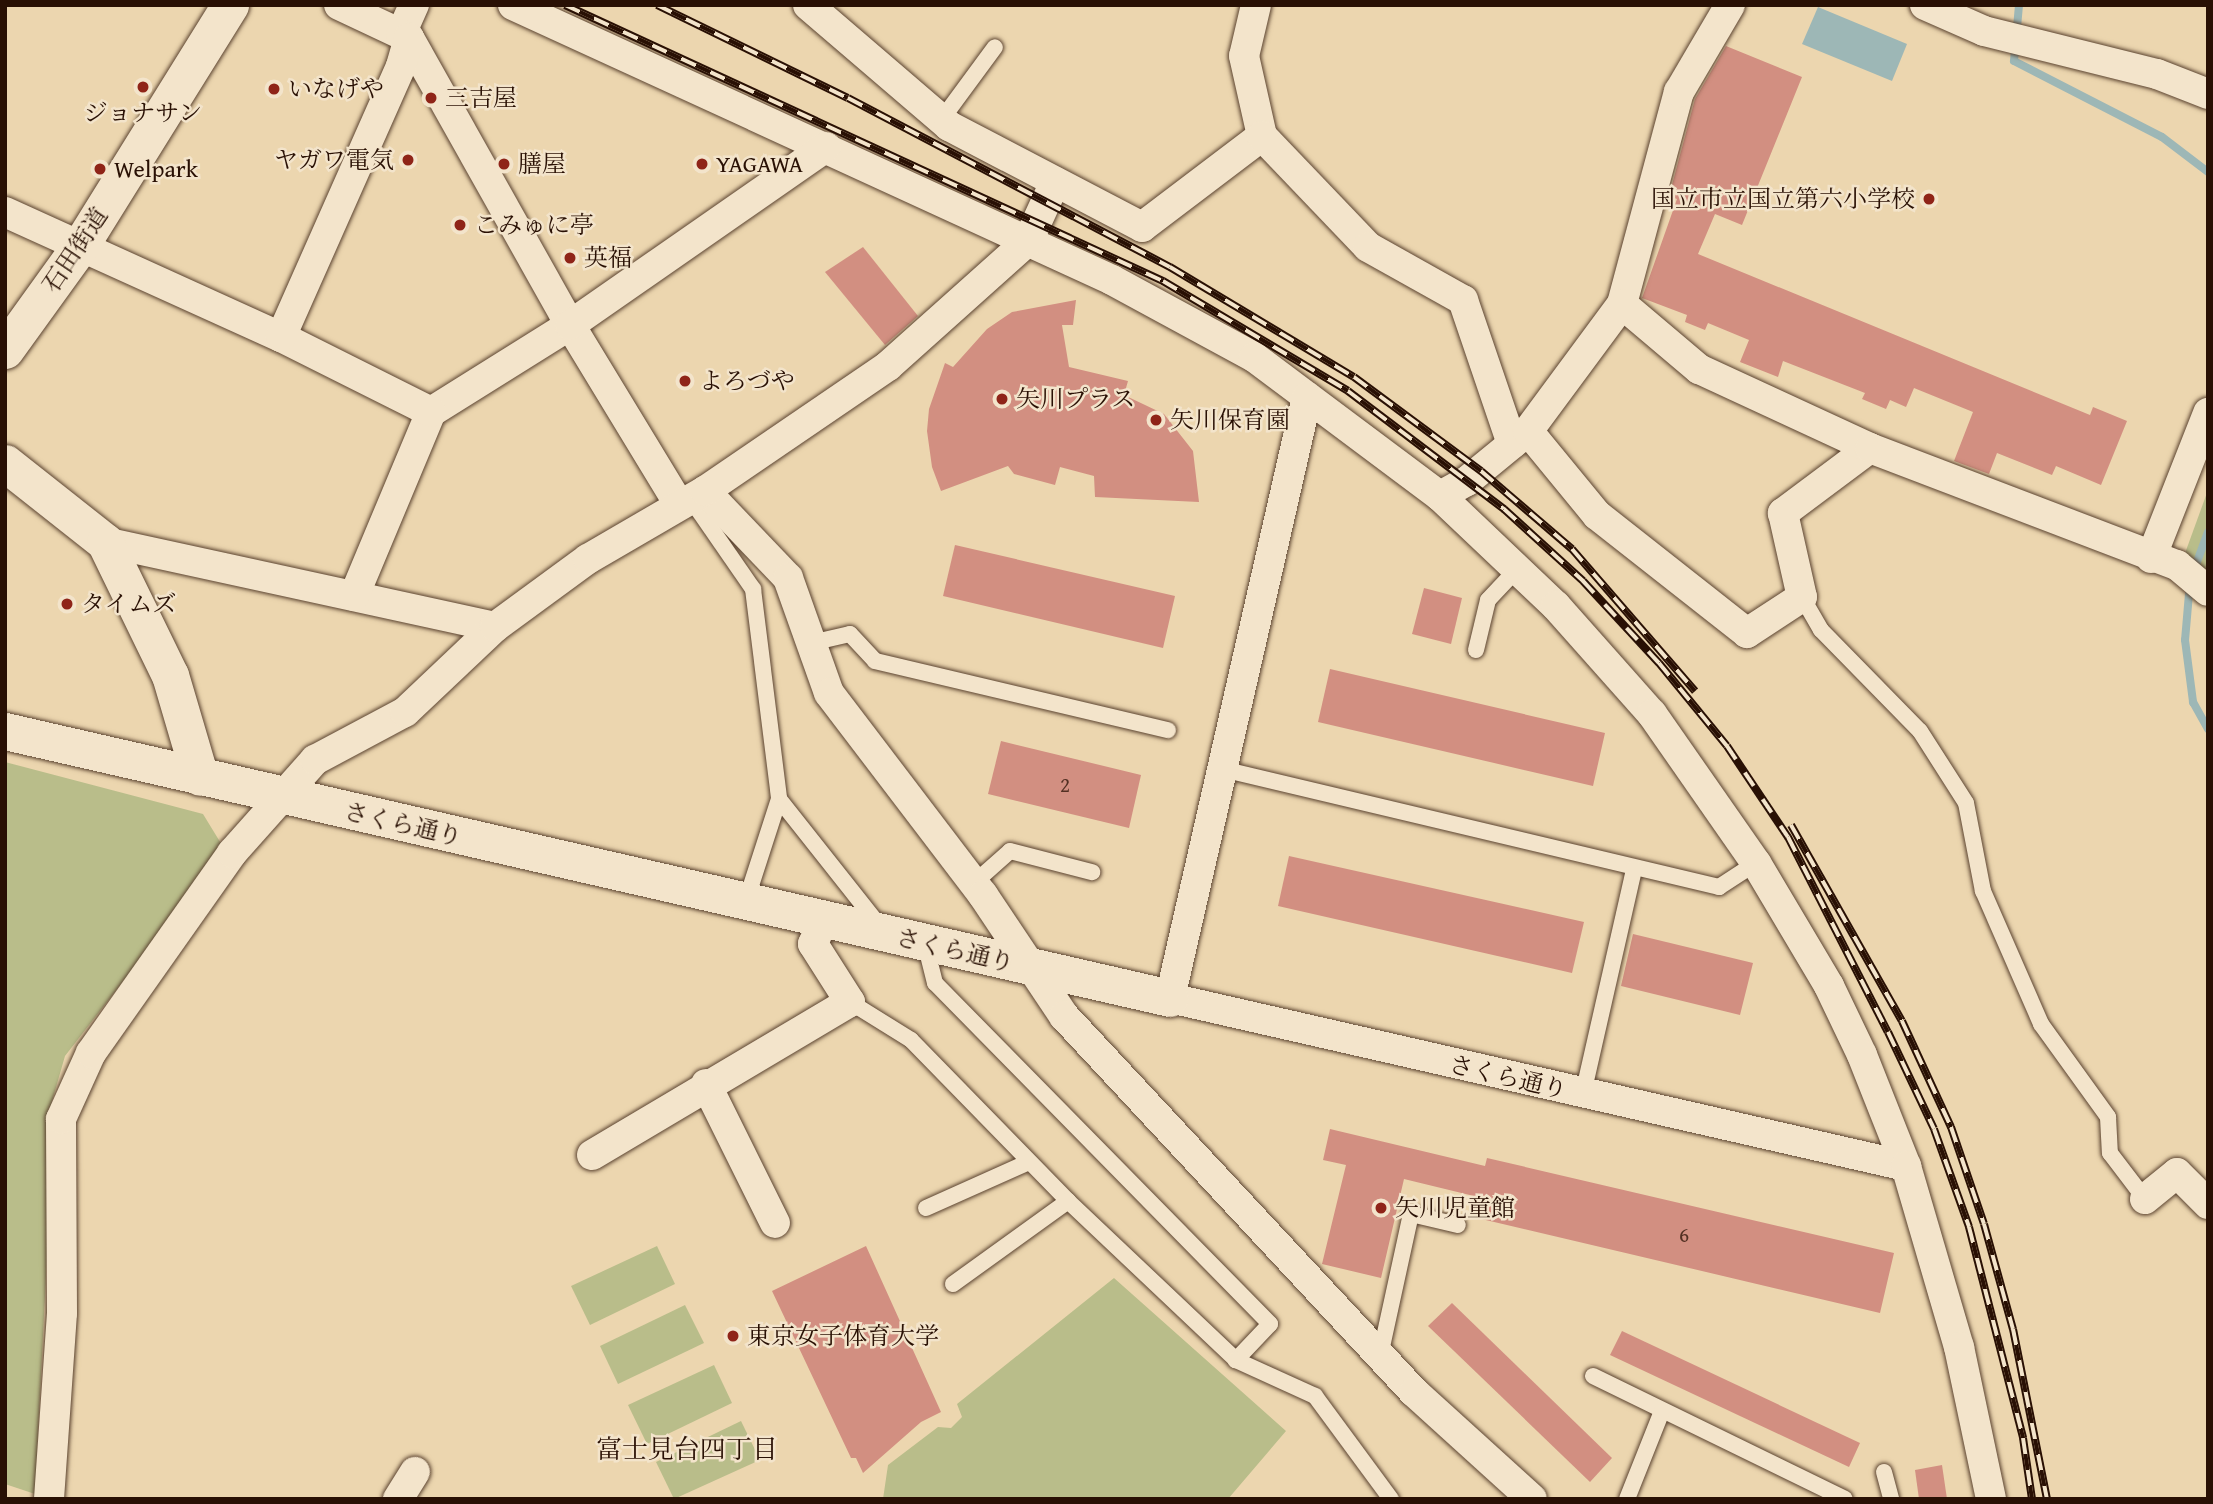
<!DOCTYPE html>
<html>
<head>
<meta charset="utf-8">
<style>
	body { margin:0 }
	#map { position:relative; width:2213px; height:1504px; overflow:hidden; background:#ecd6af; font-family:"Gentium Book Plus","Noto Serif JP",serif }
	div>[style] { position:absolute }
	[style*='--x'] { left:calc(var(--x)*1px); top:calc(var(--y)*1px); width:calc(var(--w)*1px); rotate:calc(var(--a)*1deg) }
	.green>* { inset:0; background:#b9bd8a }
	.water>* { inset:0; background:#9db7b6 }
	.stream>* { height:8px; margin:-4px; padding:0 4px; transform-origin:4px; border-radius:4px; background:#9db7b6 }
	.building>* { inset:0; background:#d28f81 }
	.roads { filter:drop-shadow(0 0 2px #5a422f) drop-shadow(0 0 2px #5a422f) }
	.service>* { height:16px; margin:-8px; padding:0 8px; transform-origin:8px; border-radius:8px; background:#f3e4cb }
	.minor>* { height:30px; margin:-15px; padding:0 15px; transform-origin:15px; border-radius:15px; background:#f3e4cb }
	.tertiary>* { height:37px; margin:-18.5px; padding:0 18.5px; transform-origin:18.5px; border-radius:18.5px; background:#f3e4cb }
	.rail>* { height:8px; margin-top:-4px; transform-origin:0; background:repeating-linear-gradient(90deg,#f3e4cb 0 16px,#291004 0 32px); box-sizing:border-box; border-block:2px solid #291004 }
	.dots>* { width:19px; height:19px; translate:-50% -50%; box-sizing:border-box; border:4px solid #f3e4cb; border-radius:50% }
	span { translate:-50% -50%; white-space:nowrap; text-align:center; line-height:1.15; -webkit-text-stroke:5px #f3e4cb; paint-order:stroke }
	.number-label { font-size:21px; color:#533023 }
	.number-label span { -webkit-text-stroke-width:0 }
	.poi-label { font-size:24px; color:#291004 }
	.left { translate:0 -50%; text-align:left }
	.right { translate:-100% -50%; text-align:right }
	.street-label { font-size:24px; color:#291004 }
	.neighbourhood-label { font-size:26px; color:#291004 }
	.frame { position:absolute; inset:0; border:7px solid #291004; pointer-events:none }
</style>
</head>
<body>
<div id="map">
	<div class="green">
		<i style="clip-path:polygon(2208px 490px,2208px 572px,2184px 556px)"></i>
		<i style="clip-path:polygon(5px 762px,203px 814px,225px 850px,65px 1056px,48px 1115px,49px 1216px,35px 1494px,5px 1484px)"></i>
		<i style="clip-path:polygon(657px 1246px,675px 1284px,590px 1325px,571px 1286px)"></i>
		<i style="clip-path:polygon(1114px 1278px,1286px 1431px,1228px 1499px,883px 1499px,888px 1465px,938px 1427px,951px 1428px,962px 1417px,957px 1404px)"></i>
		<i style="clip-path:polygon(685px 1305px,704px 1343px,618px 1384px,600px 1346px)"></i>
		<i style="clip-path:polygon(714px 1365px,732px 1403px,647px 1444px,628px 1405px)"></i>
		<i style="clip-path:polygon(741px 1421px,760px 1460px,674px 1499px,656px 1462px)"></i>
	</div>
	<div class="water">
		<i style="clip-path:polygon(1818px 7px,1907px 44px,1892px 81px,1802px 44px)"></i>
	</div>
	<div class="stream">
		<i style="--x:2019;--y:5;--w:56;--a:95.1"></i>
		<i style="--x:2014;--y:61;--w:166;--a:27.2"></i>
		<i style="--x:2162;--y:137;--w:58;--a:37.3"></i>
		<i style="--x:2194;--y:570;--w:40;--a:-69.8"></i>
		<i style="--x:2190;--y:582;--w:58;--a:94.9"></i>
		<i style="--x:2185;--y:640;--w:63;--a:82.6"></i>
		<i style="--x:2193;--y:702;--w:31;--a:61"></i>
	</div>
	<div class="building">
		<i style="clip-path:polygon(1726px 46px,1802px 77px,1742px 225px,1715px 214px,1698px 254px,2090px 415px,2093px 407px,2127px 421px,2101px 485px,2056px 466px,2052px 475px,1997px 453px,1989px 474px,1954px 461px,1973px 412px,1914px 388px,1906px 407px,1890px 400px,1886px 409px,1862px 399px,1865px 393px,1783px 361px,1778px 377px,1740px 362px,1749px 340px,1708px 323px,1705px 330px,1685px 322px,1687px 315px,1642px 298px,1677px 199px,1669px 196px,1695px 99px)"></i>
		<i style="clip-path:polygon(863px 247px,918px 316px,885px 345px,825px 272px)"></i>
		<i style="clip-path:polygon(1076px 300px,1073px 325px,1062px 325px,1069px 367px,1128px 381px,1124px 395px,1164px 414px,1193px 451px,1199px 502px,1095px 497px,1094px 476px,1060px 467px,1055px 485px,1014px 474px,1008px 466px,941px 491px,932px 467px,927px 431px,929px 409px,945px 363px,953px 367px,987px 329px,1012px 312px)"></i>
		<i style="clip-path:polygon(955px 545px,1175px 596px,1163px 648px,943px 596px)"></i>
		<i style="clip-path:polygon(1424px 588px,1462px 598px,1451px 644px,1412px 634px)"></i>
		<i style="clip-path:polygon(1330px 669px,1605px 733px,1593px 786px,1318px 722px)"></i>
		<i style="clip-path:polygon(1001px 741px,1141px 775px,1129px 828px,988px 794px)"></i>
		<i style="clip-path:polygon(1289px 856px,1584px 922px,1572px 973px,1278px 906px)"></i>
		<i style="clip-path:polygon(1633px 934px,1753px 963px,1740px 1015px,1621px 986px)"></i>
		<i style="clip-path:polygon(1330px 1129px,1485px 1166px,1487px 1158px,1894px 1253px,1880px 1313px,1473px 1217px,1478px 1197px,1404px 1179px,1381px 1278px,1322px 1264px,1346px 1165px,1323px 1160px)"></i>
		<i style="clip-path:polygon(866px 1246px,941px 1412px,921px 1422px,863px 1473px,856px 1458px,851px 1458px,772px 1291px)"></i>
		<i style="clip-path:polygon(1452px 1303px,1612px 1458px,1590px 1482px,1428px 1326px)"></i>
		<i style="clip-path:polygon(1622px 1331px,1860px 1443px,1849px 1467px,1610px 1355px)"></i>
		<i style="clip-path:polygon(1942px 1465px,1947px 1499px,1919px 1499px,1915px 1470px)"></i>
	</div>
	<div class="roads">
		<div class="service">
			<i style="--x:942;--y:119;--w:89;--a:-53.6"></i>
			<i style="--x:690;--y:498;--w:111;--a:55.3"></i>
			<i style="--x:753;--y:589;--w:212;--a:82.9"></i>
			<i style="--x:779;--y:799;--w:161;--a:51.6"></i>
			<i style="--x:1802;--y:597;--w:38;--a:60"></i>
			<i style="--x:1821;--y:630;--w:141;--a:45.6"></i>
			<i style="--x:1920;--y:731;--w:85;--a:57.4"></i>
			<i style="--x:1966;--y:803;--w:90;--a:79.1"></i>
			<i style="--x:1983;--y:891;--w:145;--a:66.4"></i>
			<i style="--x:2041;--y:1024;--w:115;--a:54.2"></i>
			<i style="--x:2108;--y:1117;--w:36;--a:87"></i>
			<i style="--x:2110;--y:1153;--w:58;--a:52.7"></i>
			<i style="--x:811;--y:643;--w:40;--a:-13"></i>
			<i style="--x:850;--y:634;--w:37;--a:47"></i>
			<i style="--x:875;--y:661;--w:301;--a:13.3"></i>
			<i style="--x:1476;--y:650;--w:51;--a:-76.5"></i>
			<i style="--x:1488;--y:600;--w:44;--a:-46.8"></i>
			<i style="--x:1222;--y:769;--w:511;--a:13.36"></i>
			<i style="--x:1719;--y:887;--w:44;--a:-33"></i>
			<i style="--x:974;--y:883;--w:48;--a:-41.6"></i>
			<i style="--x:1010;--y:851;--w:85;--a:14.4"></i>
			<i style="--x:746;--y:901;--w:107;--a:-72.1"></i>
			<i style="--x:925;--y:943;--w:41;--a:76"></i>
			<i style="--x:935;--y:983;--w:478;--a:45.5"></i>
			<i style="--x:1270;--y:1324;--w:50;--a:133.4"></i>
			<i style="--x:850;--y:1002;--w:72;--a:31.9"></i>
			<i style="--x:911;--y:1040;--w:225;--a:45.7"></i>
			<i style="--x:1068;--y:1201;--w:231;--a:43.4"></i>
			<i style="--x:1236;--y:1360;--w:87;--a:24.5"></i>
			<i style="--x:1315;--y:1396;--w:128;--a:53.6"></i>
			<i style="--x:1583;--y:1094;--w:231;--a:-77.2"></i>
			<i style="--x:926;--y:1208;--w:113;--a:-24.1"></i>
			<i style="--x:953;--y:1284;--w:142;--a:-35.8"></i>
			<i style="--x:1380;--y:1356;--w:145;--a:-77.7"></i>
			<i style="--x:1411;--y:1214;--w:48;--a:13.2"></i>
			<i style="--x:1593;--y:1376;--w:280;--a:26"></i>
			<i style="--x:1884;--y:1472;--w:28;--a:75"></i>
			<i style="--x:1627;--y:1499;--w:95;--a:-68.3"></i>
		</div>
		<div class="minor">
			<i style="--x:339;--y:5;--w:68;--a:25.1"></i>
			<i style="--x:401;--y:34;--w:32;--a:-66"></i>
			<i style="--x:513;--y:5;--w:659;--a:24.66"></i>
			<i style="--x:1112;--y:280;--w:162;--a:28.5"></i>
			<i style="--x:1254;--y:357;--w:232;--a:36.8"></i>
			<i style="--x:808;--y:5;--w:186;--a:40.6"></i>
			<i style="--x:949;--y:126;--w:218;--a:27.6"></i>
			<i style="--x:1142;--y:227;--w:151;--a:-37.2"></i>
			<i style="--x:1256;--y:5;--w:52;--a:103.2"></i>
			<i style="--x:1244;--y:56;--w:82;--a:77.3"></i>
			<i style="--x:1262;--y:136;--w:153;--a:46.3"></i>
			<i style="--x:1368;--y:247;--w:109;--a:29.2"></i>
			<i style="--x:1463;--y:300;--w:152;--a:71.2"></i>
			<i style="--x:1925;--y:5;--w:64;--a:23.8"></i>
			<i style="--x:1984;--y:31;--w:178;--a:14"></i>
			<i style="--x:2157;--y:74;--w:55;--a:21.4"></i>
			<i style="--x:401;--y:34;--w:9;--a:27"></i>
			<i style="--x:409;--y:38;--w:329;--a:60.7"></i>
			<i style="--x:570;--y:325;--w:210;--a:58.7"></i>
			<i style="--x:5;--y:212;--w:303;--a:24.4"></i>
			<i style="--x:1622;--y:304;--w:220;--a:-75"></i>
			<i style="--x:1679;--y:92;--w:101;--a:-59.6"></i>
			<i style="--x:1307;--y:397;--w:616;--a:102.84"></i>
			<i style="--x:1170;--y:998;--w:755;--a:12.86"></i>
			<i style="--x:431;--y:412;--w:164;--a:-32"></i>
			<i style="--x:570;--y:325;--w:312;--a:-34.8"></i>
			<i style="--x:1528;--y:431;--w:79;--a:140.7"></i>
			<i style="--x:1467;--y:481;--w:31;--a:151"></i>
			<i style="--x:1440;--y:496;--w:160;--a:43.5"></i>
			<i style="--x:1556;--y:606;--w:144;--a:48.4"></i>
			<i style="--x:1652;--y:714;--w:182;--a:55.1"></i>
			<i style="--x:1756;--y:863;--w:143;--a:59.3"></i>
			<i style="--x:1829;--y:986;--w:76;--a:64.4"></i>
			<i style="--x:1862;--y:1055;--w:119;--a:68.4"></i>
			<i style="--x:1906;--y:1166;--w:189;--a:73.7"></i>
			<i style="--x:1959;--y:1347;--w:155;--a:78.1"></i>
			<i style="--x:1870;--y:448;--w:109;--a:143.2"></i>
			<i style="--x:1783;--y:513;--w:86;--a:77.3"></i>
			<i style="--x:1802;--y:597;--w:66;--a:146.8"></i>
			<i style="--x:1747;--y:633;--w:191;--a:-141.8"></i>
			<i style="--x:1597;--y:515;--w:109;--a:-129.4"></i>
			<i style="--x:1528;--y:431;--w:158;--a:-53.5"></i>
			<i style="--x:1622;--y:304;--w:101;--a:40.2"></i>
			<i style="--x:1699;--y:369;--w:188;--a:24.8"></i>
			<i style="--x:1870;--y:448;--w:329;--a:20.9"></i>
			<i style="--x:2177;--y:565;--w:40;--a:40"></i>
			<i style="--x:705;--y:491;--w:120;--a:46.3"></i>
			<i style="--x:788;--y:578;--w:122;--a:70.4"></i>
			<i style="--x:829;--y:693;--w:254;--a:52.7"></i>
			<i style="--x:983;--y:895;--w:146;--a:56.2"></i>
			<i style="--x:1064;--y:1016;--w:514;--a:47.05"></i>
			<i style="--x:1414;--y:1392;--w:159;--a:42.2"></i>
			<i style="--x:105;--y:542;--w:399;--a:12.3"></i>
			<i style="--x:2151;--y:558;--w:156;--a:-68.5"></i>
			<i style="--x:354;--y:596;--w:199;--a:-67.3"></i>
			<i style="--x:431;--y:412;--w:168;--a:-153.4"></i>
			<i style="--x:281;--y:337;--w:296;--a:-66.1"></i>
			<i style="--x:401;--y:66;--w:29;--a:-74"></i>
			<i style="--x:706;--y:1084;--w:155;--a:63.6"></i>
			<i style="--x:592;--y:1155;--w:300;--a:-30.7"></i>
			<i style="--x:850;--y:1002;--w:69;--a:-122.5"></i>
			<i style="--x:813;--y:944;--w:25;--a:-67"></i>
			<i style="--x:2145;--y:1199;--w:41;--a:-39.1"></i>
			<i style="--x:2177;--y:1173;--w:44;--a:45"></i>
			<i style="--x:49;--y:1499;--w:186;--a:-86"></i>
			<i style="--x:62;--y:1313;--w:194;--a:-90.3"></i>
			<i style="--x:61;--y:1119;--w:72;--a:-65.6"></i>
			<i style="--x:91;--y:1053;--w:245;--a:-54.8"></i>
			<i style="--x:232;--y:853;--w:125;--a:-48.3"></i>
			<i style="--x:315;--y:760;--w:102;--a:-28.1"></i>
			<i style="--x:405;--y:712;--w:124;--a:-43.4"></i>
			<i style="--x:495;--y:627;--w:115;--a:-36.2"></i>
			<i style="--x:588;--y:559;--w:135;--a:-30.2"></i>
			<i style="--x:705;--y:491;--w:222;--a:-34.3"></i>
			<i style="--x:888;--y:366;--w:188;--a:-41.8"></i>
			<i style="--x:1028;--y:241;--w:65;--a:-65.4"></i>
			<i style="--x:398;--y:1499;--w:32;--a:-58"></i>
		</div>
		<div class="tertiary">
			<i style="--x:5;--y:350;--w:128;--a:-54.2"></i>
			<i style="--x:80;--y:246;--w:284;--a:-58.1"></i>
			<i style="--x:5;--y:463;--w:127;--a:38.3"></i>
			<i style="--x:105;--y:542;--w:148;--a:64"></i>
			<i style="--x:170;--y:675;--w:106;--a:73.6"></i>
			<i style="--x:5;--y:731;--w:1195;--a:12.91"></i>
		</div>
	</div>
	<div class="rail">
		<i style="--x:565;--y:5;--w:659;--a:24.78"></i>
		<i style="--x:1163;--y:281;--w:215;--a:30.7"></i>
		<i style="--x:1348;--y:391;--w:196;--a:37.1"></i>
		<i style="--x:1504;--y:509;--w:107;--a:42.3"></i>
		<i style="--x:1583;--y:581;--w:112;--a:47.2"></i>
		<i style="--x:1659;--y:663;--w:107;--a:50.7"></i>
		<i style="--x:1727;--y:746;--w:110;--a:56.2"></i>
		<i style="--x:1788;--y:837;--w:219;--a:62.9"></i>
		<i style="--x:1888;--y:1032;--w:107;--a:64.6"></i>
		<i style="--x:1934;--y:1129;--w:104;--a:70.3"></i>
		<i style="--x:1969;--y:1227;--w:218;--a:75.6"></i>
		<i style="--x:2023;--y:1438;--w:62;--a:81.6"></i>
		<i style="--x:657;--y:5;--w:212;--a:26"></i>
		<i style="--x:848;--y:98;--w:364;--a:27.7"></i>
		<i style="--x:1170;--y:267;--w:214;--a:30.9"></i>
		<i style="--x:1354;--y:377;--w:158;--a:36.5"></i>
		<i style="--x:1481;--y:471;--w:120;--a:40.6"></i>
		<i style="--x:1572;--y:549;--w:188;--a:49.1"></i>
		<i style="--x:1791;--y:825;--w:225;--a:60.5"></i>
		<i style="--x:1902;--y:1021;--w:117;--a:65.2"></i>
		<i style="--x:1951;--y:1127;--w:102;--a:71.2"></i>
		<i style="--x:1984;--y:1224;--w:109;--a:74.6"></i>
		<i style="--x:2013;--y:1329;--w:173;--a:78.7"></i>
	</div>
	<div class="dots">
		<i style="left:143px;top:87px;background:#8f2418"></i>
		<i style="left:274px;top:89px;background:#8f2418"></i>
		<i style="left:431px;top:98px;background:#8f2418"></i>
		<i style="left:408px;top:160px;background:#8f2418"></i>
		<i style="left:504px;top:164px;background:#8f2418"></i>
		<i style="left:702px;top:164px;background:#8f2418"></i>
		<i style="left:100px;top:169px;background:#8f2418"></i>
		<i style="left:1929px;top:199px;background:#8f2418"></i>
		<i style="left:460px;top:225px;background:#8f2418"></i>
		<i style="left:570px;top:258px;background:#8f2418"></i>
		<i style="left:685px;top:381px;background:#8f2418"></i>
		<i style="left:1002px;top:399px;background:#8f2418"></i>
		<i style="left:1156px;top:420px;background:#8f2418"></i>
		<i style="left:67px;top:604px;background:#8f2418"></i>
		<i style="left:1381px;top:1208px;background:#8f2418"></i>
		<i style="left:733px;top:1336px;background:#8f2418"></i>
	</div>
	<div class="number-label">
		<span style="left:1065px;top:785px">2</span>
		<span style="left:1684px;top:1235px">6</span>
	</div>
	<div class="poi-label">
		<span class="left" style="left:288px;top:89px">いなげや</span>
		<span class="left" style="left:445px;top:98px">三吉屋</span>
		<span style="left:143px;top:113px">ジョナサン</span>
		<span class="right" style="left:394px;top:160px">ヤガワ電気</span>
		<span class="left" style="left:518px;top:164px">膳屋</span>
		<span class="left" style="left:716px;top:164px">YAGAWA</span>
		<span class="left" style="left:114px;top:169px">Welpark</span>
		<span class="right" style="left:1915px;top:199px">国立市立国立第六小学校</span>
		<span class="left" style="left:474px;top:225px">こみゅに亭</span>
		<span class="left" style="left:584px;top:258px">英福</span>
		<span class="left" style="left:699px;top:381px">よろづや</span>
		<span class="left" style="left:1016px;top:399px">矢川プラス</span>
		<span class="left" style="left:1170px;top:420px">矢川保育園</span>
		<span class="left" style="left:81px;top:604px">タイムズ</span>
		<span class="left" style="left:1395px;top:1208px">矢川児童館</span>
		<span class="left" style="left:747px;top:1336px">東京女子体育大学</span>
	</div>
	<div class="street-label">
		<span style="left:75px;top:250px;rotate:-56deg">石田街道</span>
		<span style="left:403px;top:824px;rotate:13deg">さくら通り</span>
		<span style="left:955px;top:950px;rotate:13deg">さくら通り</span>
		<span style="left:1508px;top:1077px;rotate:13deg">さくら通り</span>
	</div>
	<div class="neighbourhood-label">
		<span style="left:687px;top:1449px">富士見台四丁目</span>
	</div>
	<div class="frame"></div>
</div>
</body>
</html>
